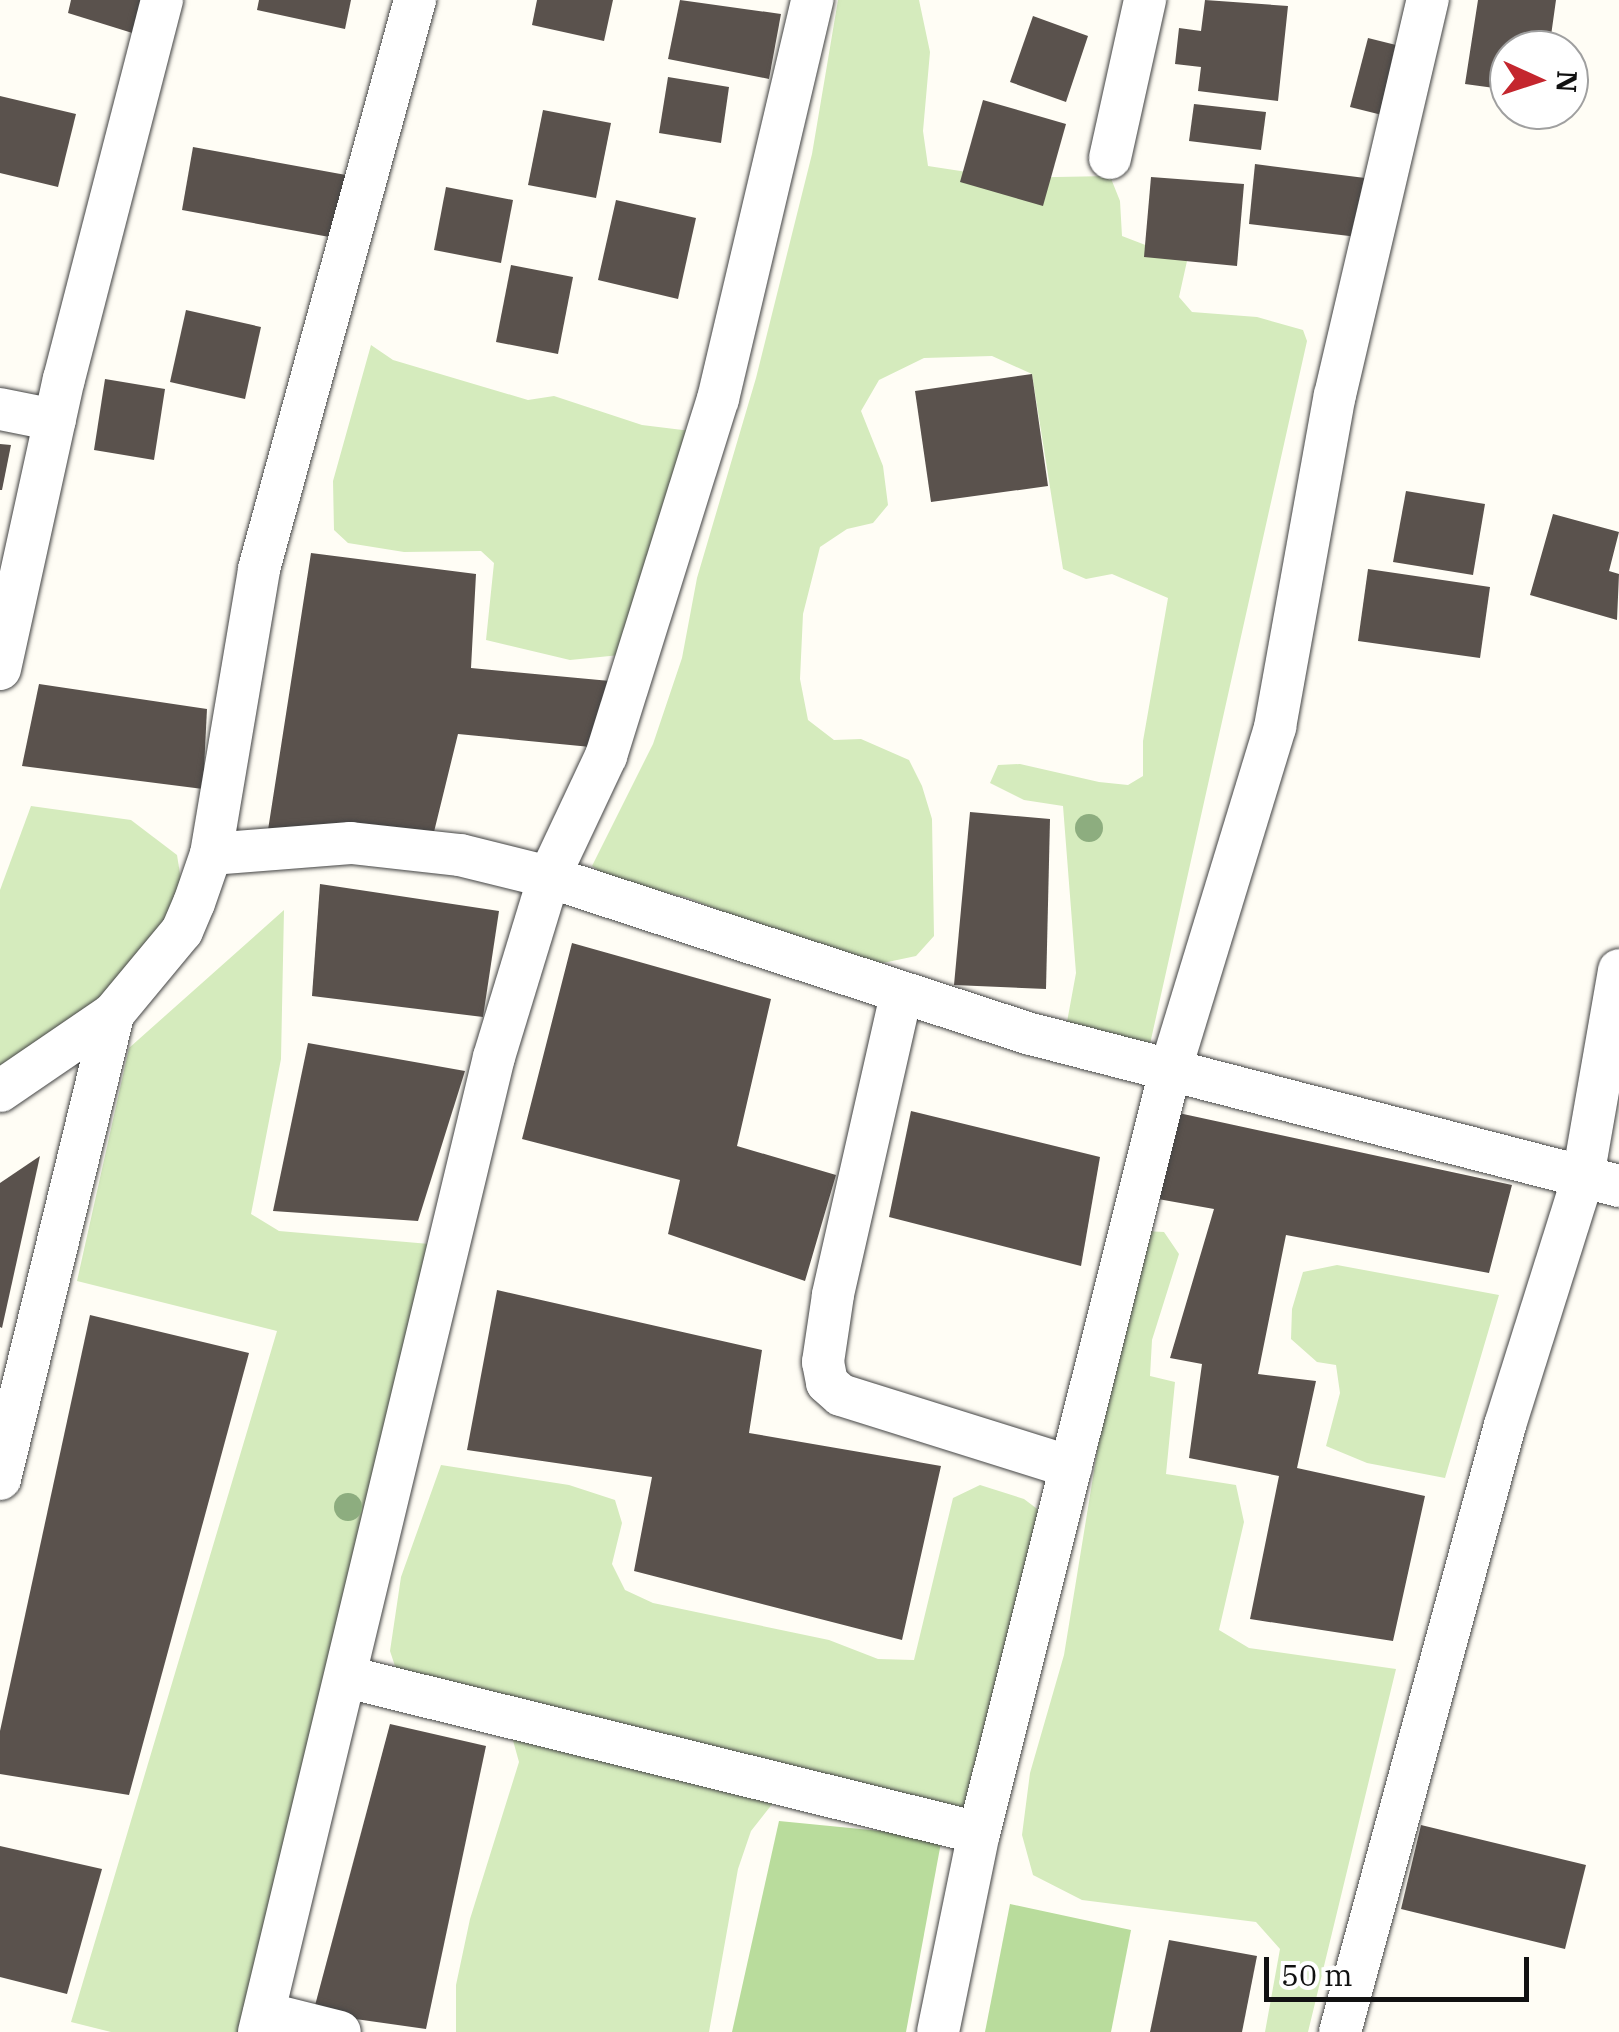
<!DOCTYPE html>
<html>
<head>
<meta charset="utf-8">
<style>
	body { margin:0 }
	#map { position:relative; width:1619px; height:2032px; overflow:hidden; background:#fffdf5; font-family:"IBM Plex Serif",serif }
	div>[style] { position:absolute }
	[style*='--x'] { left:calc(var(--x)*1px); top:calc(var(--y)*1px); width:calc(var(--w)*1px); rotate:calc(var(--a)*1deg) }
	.green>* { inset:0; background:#d5ebbd }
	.forest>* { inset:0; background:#b9dc9c }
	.building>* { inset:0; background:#5a524d }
	.roads { filter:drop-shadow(0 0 2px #444) drop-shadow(0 0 2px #444) }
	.street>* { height:42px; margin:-21px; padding:0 21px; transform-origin:21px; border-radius:21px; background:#fff }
	.trees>* { width:28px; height:28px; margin:-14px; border-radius:50%; background:#8dad7f }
	span { translate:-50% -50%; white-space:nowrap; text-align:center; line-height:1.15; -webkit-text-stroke:10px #fff; paint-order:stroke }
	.north { position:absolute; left:1489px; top:30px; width:100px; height:100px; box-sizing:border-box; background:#fff; border:2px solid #a0a0a0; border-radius:50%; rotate:93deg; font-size:28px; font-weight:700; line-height:40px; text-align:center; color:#111 }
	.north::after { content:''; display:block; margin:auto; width:35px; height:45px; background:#c4262e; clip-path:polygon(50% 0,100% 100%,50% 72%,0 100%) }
	.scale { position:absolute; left:1264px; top:1957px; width:265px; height:45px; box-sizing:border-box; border:5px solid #111; border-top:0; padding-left:12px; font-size:30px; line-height:35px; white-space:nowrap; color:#111; -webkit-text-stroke:8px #fff; paint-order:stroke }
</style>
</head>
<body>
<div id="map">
	<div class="green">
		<i style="clip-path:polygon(838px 0,919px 0,930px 52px,923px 131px,928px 166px,1006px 178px,1110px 176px,1120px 201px,1122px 236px,1187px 261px,1179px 297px,1192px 312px,1257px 317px,1303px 330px,1307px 341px,1148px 1053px,1067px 1022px,1076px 973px,1063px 806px,1024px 800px,990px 783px,998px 765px,1020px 764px,1099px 782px,1128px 785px,1143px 776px,1143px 741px,1168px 598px,1112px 574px,1086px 579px,1063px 569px,1032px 374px,992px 356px,924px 358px,879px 380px,861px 411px,883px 466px,888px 505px,873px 523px,847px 529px,820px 547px,803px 614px,800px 679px,808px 720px,834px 740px,861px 739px,909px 760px,922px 786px,932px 819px,934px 936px,916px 956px,864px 967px,688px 898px,610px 879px,592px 866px,653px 744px,682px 658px,697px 578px,756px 378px,812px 154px)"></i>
		<i style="clip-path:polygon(371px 345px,393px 360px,528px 400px,554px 396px,642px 425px,699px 432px,620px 655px,570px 660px,486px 640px,494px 563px,481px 551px,404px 552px,348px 543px,334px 530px,333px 481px)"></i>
		<i style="clip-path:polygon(31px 806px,131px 820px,177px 855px,186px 911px,153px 965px,0 1090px,0 890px)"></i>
		<i style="clip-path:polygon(284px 910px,281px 1059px,251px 1214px,279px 1231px,441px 1245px,246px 2032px,111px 2032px,71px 2022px,277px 1331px,77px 1281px,129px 1048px)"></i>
		<i style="clip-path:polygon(1144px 1231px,1164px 1232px,1179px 1254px,1152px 1340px,1150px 1376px,1175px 1382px,1166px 1474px,1236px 1485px,1244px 1522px,1219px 1630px,1249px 1648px,1396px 1669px,1308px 2032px,1265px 2032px,1280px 1949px,1256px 1922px,1082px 1900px,1033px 1875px,1022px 1835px,1030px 1773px,1064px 1655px,1099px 1440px)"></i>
		<i style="clip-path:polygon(1337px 1265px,1499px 1295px,1445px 1478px,1367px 1463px,1326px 1446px,1340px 1393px,1336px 1365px,1317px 1362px,1291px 1339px,1292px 1309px,1303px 1272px)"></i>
		<i style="clip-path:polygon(441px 1465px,569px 1485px,615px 1500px,622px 1523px,612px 1564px,625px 1590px,653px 1603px,829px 1640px,878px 1659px,914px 1660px,953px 1498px,980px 1485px,1024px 1499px,1044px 1514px,980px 1809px,777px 1798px,751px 1831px,738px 1869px,709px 2032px,456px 2032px,456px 1985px,470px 1919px,519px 1762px,509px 1726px,410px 1711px,390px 1651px,401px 1577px)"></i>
	</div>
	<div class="forest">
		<i style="clip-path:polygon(779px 1821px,942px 1837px,906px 2032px,732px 2032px)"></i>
		<i style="clip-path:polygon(1010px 1904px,1131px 1930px,1111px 2032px,985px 2032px)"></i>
	</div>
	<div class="building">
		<i style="clip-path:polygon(71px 0,153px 0,142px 36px,68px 13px)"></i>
		<i style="clip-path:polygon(259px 0,351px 0,345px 29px,257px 10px)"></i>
		<i style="clip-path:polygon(537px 0,613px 0,604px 41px,532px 25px)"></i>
		<i style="clip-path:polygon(680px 0,781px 14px,769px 79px,668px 59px)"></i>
		<i style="clip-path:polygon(1205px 0,1288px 6px,1278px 101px,1198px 91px,1201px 67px,1175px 64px,1179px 28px,1201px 31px)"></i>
		<i style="clip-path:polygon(1478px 0,1556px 0,1549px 50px,1509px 50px,1509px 90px,1465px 84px)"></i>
		<i style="clip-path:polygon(1033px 16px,1088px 36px,1066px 102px,1010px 82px)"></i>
		<i style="clip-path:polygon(1368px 38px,1404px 47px,1386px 116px,1350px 107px)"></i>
		<i style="clip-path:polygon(668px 77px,729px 87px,721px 143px,659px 133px)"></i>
		<i style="clip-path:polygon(0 96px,76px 114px,58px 187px,0 173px)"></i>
		<i style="clip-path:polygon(983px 100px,1066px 124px,1043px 206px,960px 182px)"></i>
		<i style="clip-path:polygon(1194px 104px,1266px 112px,1261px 150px,1189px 141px)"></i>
		<i style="clip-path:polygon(543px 110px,611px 123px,596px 198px,528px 185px)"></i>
		<i style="clip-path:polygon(193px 147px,346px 175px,335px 238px,182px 210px)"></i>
		<i style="clip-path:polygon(1255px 164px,1373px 179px,1366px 238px,1249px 224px)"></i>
		<i style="clip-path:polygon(1151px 177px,1244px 184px,1237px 266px,1144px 257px)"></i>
		<i style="clip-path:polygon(446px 187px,513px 200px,501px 263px,434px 250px)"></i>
		<i style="clip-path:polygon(616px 200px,696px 218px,678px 299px,598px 280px)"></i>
		<i style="clip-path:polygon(511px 265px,573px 277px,558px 354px,496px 342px)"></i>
		<i style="clip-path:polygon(186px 310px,261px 327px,245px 399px,170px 382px)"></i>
		<i style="clip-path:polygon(1032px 374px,1048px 486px,931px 502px,915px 391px)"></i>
		<i style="clip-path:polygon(105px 379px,165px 389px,154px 460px,94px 450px)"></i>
		<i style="clip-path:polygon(0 444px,11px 445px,2px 490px,0 490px)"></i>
		<i style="clip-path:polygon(1406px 491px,1485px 504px,1473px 575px,1393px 562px)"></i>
		<i style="clip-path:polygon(1553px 514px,1619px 532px,1609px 571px,1619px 574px,1617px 620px,1530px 595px)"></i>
		<i style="clip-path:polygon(311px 553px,476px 574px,471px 668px,610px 681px,601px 748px,458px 734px,433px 836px,268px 830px)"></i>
		<i style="clip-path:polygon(1368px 569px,1490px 587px,1480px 658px,1358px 641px)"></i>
		<i style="clip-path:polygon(39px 684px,207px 709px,203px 789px,22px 766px)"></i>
		<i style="clip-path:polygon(970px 812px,1050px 819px,1046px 989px,954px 985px)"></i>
		<i style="clip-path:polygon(320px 884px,499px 911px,483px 1017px,312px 996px)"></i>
		<i style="clip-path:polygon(572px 943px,771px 999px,737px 1146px,836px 1175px,805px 1281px,668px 1234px,680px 1180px,522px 1139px)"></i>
		<i style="clip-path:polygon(308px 1043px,465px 1071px,418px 1221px,273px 1211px)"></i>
		<i style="clip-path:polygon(911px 1111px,1100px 1157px,1081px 1266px,889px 1217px)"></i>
		<i style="clip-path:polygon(1174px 1112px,1512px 1185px,1489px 1273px,1286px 1235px,1258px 1374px,1316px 1381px,1297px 1468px,1425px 1496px,1393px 1641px,1250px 1619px,1279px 1476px,1189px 1458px,1202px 1364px,1170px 1358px,1214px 1209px,1158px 1199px)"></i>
		<i style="clip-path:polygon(40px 1156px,2px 1328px,0 1327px,0 1183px)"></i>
		<i style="clip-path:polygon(497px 1290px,762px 1350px,749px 1433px,941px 1466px,902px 1640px,634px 1571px,652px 1477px,467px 1450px)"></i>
		<i style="clip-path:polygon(90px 1315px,249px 1353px,129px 1795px,0 1774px,0 1731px)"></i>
		<i style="clip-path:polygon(390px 1724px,486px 1746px,426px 2029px,313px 2013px)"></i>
		<i style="clip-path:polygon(1421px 1825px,1586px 1865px,1565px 1949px,1401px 1909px)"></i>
		<i style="clip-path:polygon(0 1846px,102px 1869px,67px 1994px,0 1977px)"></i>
		<i style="clip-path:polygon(1169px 1940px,1257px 1956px,1242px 2032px,1150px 2032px)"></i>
	</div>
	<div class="roads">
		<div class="street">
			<i style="--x:1110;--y:158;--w:162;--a:-77.5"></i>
			<i style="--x:0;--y:409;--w:56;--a:11.3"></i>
			<i style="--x:0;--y:669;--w:297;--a:-77.6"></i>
			<i style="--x:64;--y:379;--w:391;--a:-75.5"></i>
			<i style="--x:211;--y:854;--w:140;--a:-4.5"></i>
			<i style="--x:351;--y:843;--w:110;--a:6.3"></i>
			<i style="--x:460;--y:855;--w:92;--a:13.9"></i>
			<i style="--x:549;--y:877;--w:503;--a:18.07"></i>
			<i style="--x:1027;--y:1033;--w:611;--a:14.49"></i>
			<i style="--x:901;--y:995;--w:308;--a:102.8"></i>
			<i style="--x:833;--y:1295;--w:68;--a:98.5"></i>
			<i style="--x:823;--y:1362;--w:21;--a:79"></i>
			<i style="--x:827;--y:1383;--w:18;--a:41"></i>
			<i style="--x:841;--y:1395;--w:241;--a:17.4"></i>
			<i style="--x:0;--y:1091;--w:137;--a:-34.3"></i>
			<i style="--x:113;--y:1014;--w:108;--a:-50.3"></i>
			<i style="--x:182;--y:931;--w:30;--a:-67"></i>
			<i style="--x:194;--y:903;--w:52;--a:-70.9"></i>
			<i style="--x:211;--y:854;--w:289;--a:-80.4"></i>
			<i style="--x:259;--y:569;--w:590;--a:-74.67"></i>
			<i style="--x:0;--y:1479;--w:479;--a:-76.3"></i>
			<i style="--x:347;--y:1677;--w:651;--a:13.87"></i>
			<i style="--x:264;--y:2013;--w:78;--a:14"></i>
			<i style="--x:259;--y:2032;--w:1003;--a:-76.45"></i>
			<i style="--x:494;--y:1057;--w:188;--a:-73"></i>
			<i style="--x:549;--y:877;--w:134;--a:-64.8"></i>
			<i style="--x:606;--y:756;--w:374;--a:-72.6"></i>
			<i style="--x:718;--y:399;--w:410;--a:-76.7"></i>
			<i style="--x:938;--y:2032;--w:203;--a:-78.4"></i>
			<i style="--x:979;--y:1833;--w:786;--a:-75.93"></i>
			<i style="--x:1170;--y:1071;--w:360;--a:-73"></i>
			<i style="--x:1275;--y:727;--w:337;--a:-79.8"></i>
			<i style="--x:1335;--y:395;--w:406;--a:-76.8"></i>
			<i style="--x:1340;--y:2032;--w:629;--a:-74.79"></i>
			<i style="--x:1505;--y:1425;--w:260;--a:-72.5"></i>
			<i style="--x:1583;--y:1177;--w:210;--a:-80.1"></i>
		</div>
	</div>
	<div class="trees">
		<i style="left:1089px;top:828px"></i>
		<i style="left:348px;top:1507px"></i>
	</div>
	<div class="north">N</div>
	<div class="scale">50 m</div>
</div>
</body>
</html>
